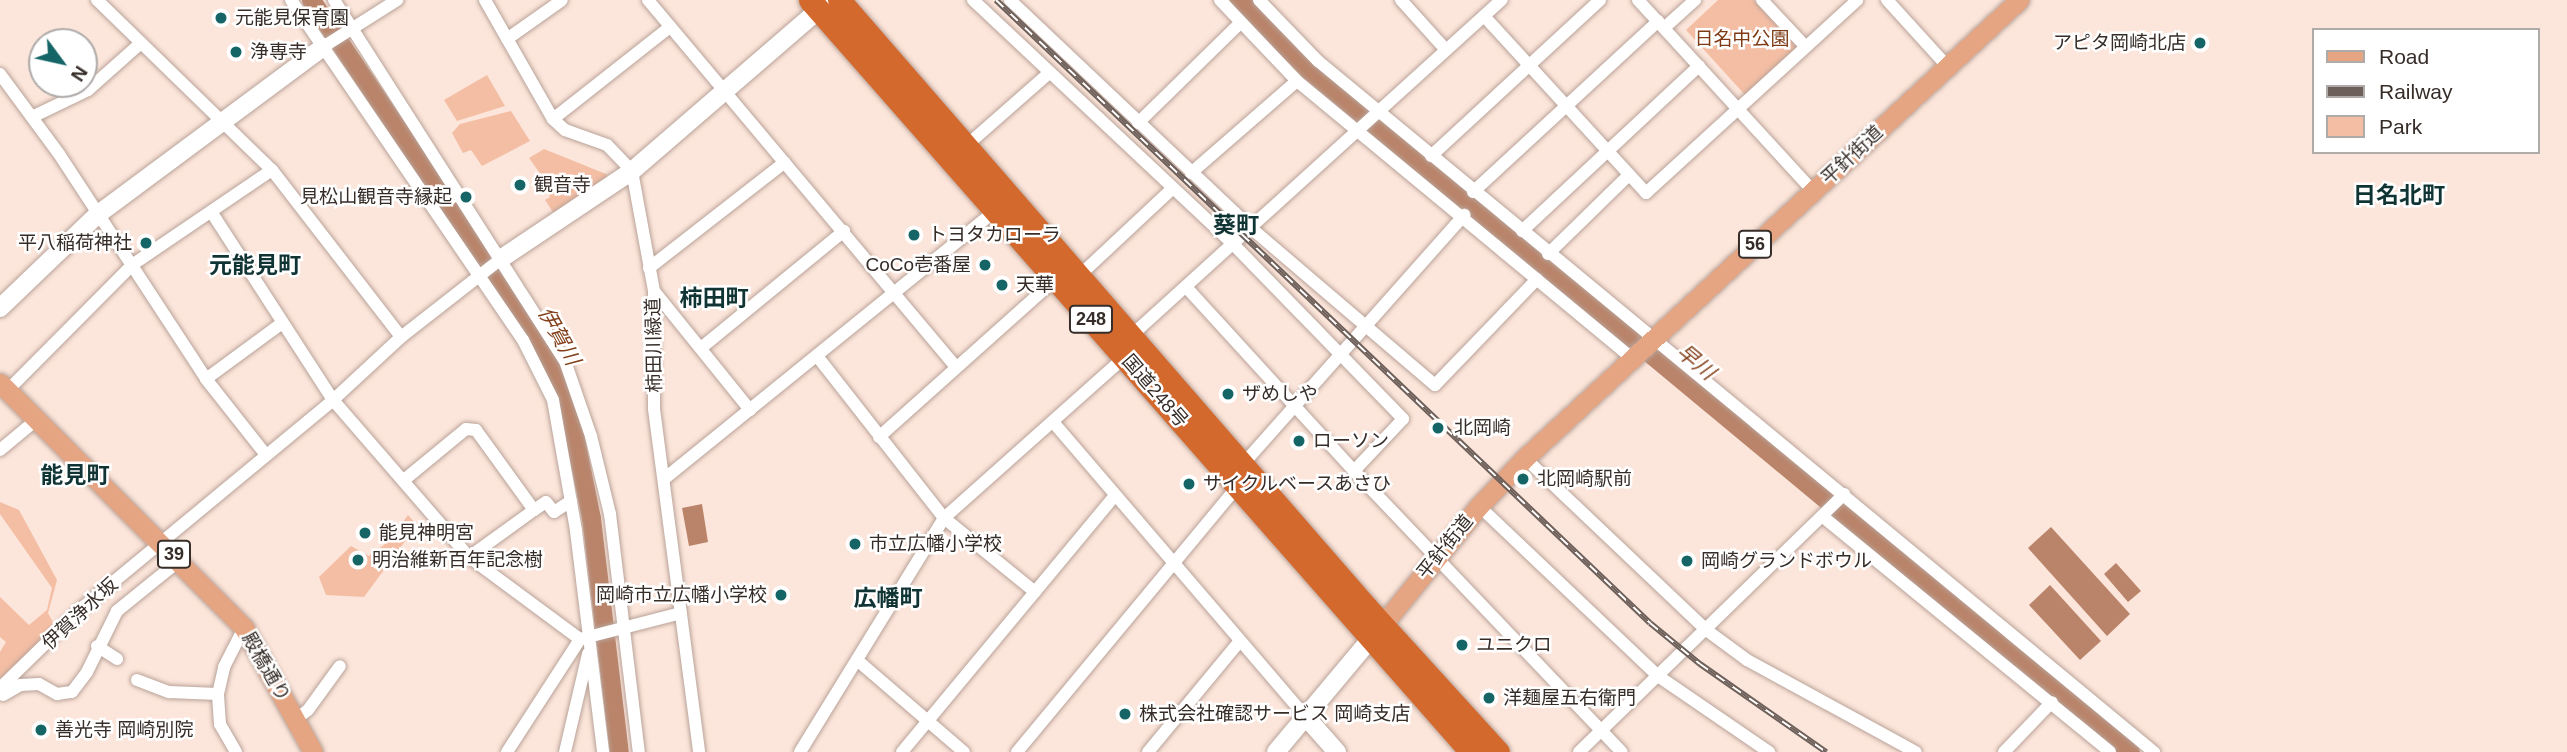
<!DOCTYPE html>
<html>
<head>
<meta charset="utf-8">
<style>
	body { margin:0 }
	#map { position:relative; width:2567px; height:752px; overflow:hidden; background:#fce5da; font-family:Arial,"Noto Sans JP",sans-serif }
	div>[style] { position:absolute }
	[style*='--x'] { left:calc(var(--x)*1px); top:calc(var(--y)*1px); width:calc(var(--w)*1px); rotate:calc(var(--a)*1deg) }
	.green>* { inset:0; background:#f4bea4 }
	.water>* { inset:0; background:#b9846a }
	.river>* { height:19px; margin:-9.5px; padding:0 9.5px; transform-origin:9.5px; border-radius:9.5px; background:#b9846a }
	.roads { filter:drop-shadow(0 0 2px #b9a399) drop-shadow(0 0 2px #b9a399) }
	.street>* { height:12px; margin:-6px; padding:0 6px; transform-origin:6px; border-radius:6px; background:#fff }
	.secondary>* { height:18px; margin:-9px; padding:0 9px; transform-origin:9px; border-radius:9px; background:#fff }
	.primary>* { height:19px; margin:-9.5px; padding:0 9.5px; transform-origin:9.5px; border-radius:9.5px; background:#e5a582 }
	.highway>* { height:23px; margin:-11.5px; padding:0 11.5px; transform-origin:11.5px; border-radius:11.5px; background:#d4692e }
	.rail>* { height:6px; margin-top:-3px; transform-origin:0; background:repeating-linear-gradient(90deg,#fff 0 10px,#6d605a 0 20px); box-sizing:border-box; border-block:2px solid #6d605a }
	.dots>* { width:19px; height:19px; translate:-50% -50%; box-sizing:border-box; border:4px solid #fff; border-radius:50% }
	span { translate:-50% -50%; white-space:nowrap; text-align:center; line-height:1.15; -webkit-text-stroke:5px #fff; paint-order:stroke }
	.shield-label span { padding:2px 5px; background:#fff; border:2px solid; border-radius:5px; -webkit-text-stroke-width:0 }
	.shield-label { font-size:18px; color:#362d29; font-weight:700 }
	.poi-label { font-size:19px; color:#362d29 }
	.left { translate:0 -50%; text-align:left }
	.right { translate:-100% -50%; text-align:right }
	.park-label { font-size:19px; color:#7e3b15 }
	.street-label { font-size:19px; color:#362d29 }
	.water-label { font-size:21px; color:#823f19; font-style:italic }
	.quarter-label { font-size:23px; color:#103334; font-weight:700 }
	.legend { position:absolute; left:2312px; top:28px; width:228px; height:126px; box-sizing:border-box; background:#fff; border:2px solid #afaba9; margin:0; padding:9px 12px; list-style:none; font-size:21px; color:#362d29 }
	.legend li { display:flex; align-items:center; gap:14px; height:35px }
	.legend b { width:35px; border:2px solid #afaba9 }
	.north { position:absolute; left:28px; top:28px; width:70px; height:70px; box-sizing:border-box; background:#fff; border:2px solid #afaba9; border-radius:50%; rotate:123deg; font-size:19px; font-weight:700; line-height:28px; text-align:center; color:#362d29 }
	.north::after { content:''; display:block; margin:auto; width:24px; height:32px; background:#166566; clip-path:polygon(50% 0,100% 100%,50% 72%,0 100%) }
</style>
</head>
<body>
<div id="map">
	<div class="green">
		<i style="clip-path:polygon(1718px 0,1754px 0,1798px 48px,1746px 96px,1686px 30px)"></i>
		<i style="clip-path:polygon(487px 75px,505px 106px,457px 121px,444px 100px)"></i>
		<i style="clip-path:polygon(511px 111px,530px 141px,482px 166px,471px 150px,463px 153px,452px 133px,460px 124px)"></i>
		<i style="clip-path:polygon(544px 149px,606px 174px,608px 177px,555px 215px,545px 200px,550px 197px,546px 188px,549px 186px,529px 158px)"></i>
		<i style="clip-path:polygon(0 502px,19px 510px,57px 580px,48px 613px,56px 628px,0 679px,0 652px,6px 642px,0 637px,0 597px,29px 625px,47px 610px,52px 588px,0 514px)"></i>
		<i style="clip-path:polygon(408px 515px,417px 525px,364px 597px,326px 595px,319px 577px,351px 546px,369px 556px,389px 541px)"></i>
	</div>
	<div class="water">
		<i style="clip-path:polygon(702px 504px,708px 542px,689px 546px,682px 508px)"></i>
		<i style="clip-path:polygon(2051px 527px,2130px 614px,2107px 636px,2028px 548px)"></i>
		<i style="clip-path:polygon(2116px 563px,2141px 591px,2128px 602px,2104px 574px)"></i>
		<i style="clip-path:polygon(2050px 585px,2101px 641px,2080px 660px,2029px 605px)"></i>
	</div>
	<div class="river">
		<i style="--x:311;--y:0;--w:398;--a:56.1"></i>
		<i style="--x:533;--y:330;--w:49;--a:61.9"></i>
		<i style="--x:556;--y:373;--w:48;--a:71.9"></i>
		<i style="--x:571;--y:419;--w:101;--a:78.6"></i>
		<i style="--x:591;--y:518;--w:236;--a:83.2"></i>
		<i style="--x:1239;--y:0;--w:100;--a:45"></i>
		<i style="--x:1310;--y:71;--w:1066;--a:39.71"></i>
	</div>
	<div class="roads">
		<div class="street">
			<i style="--x:97;--y:0;--w:244;--a:44.2"></i>
			<i style="--x:272;--y:170;--w:211;--a:52.3"></i>
			<i style="--x:291;--y:0;--w:412;--a:55.7"></i>
			<i style="--x:523;--y:340;--w:67;--a:63.4"></i>
			<i style="--x:553;--y:400;--w:133;--a:80"></i>
			<i style="--x:576;--y:531;--w:223;--a:83"></i>
			<i style="--x:334;--y:0;--w:429;--a:57.4"></i>
			<i style="--x:565;--y:361;--w:79;--a:70.9"></i>
			<i style="--x:591;--y:436;--w:80;--a:76.3"></i>
			<i style="--x:610;--y:514;--w:240;--a:83.1"></i>
			<i style="--x:485;--y:0;--w:137;--a:60.3"></i>
			<i style="--x:553;--y:119;--w:16;--a:43"></i>
			<i style="--x:565;--y:130;--w:45;--a:19.7"></i>
			<i style="--x:607;--y:145;--w:36;--a:46"></i>
			<i style="--x:632;--y:171;--w:122;--a:79.6"></i>
			<i style="--x:654;--y:291;--w:118;--a:90"></i>
			<i style="--x:654;--y:409;--w:346;--a:82.5"></i>
			<i style="--x:648;--y:0;--w:479;--a:50"></i>
			<i style="--x:973;--y:0;--w:357;--a:43.2"></i>
			<i style="--x:1233;--y:244;--w:244;--a:45.8"></i>
			<i style="--x:1403;--y:419;--w:71;--a:133.3"></i>
			<i style="--x:1010;--y:0;--w:332;--a:43.4"></i>
			<i style="--x:1251;--y:228;--w:242;--a:40.5"></i>
			<i style="--x:1435;--y:385;--w:147;--a:-46.1"></i>
			<i style="--x:1220;--y:0;--w:112;--a:46.5"></i>
			<i style="--x:1297;--y:81;--w:435;--a:39.6"></i>
			<i style="--x:1259;--y:0;--w:85;--a:46"></i>
			<i style="--x:1318;--y:61;--w:1085;--a:39.58"></i>
			<i style="--x:1401;--y:0;--w:67;--a:48"></i>
			<i style="--x:1638;--y:0;--w:259;--a:47.5"></i>
			<i style="--x:1762;--y:0;--w:64;--a:46.9"></i>
			<i style="--x:1887;--y:0;--w:89;--a:47.7"></i>
			<i style="--x:1484;--y:16;--w:240;--a:47.5"></i>
			<i style="--x:1646;--y:193;--w:286;--a:-42.4"></i>
			<i style="--x:1664;--y:28;--w:42;--a:-42.1"></i>
			<i style="--x:507;--y:39;--w:67;--a:-35.3"></i>
			<i style="--x:323;--y:47;--w:88;--a:-32.4"></i>
			<i style="--x:0;--y:74;--w:99;--a:53.6"></i>
			<i style="--x:59;--y:154;--w:269;--a:56.8"></i>
			<i style="--x:206;--y:379;--w:97;--a:51.7"></i>
			<i style="--x:32;--y:117;--w:62;--a:-25.7"></i>
			<i style="--x:88;--y:90;--w:71;--a:-41.6"></i>
			<i style="--x:553;--y:119;--w:149;--a:-38.2"></i>
			<i style="--x:1138;--y:123;--w:143;--a:-44.4"></i>
			<i style="--x:966;--y:146;--w:109;--a:-41.3"></i>
			<i style="--x:1431;--y:156;--w:230;--a:-42.7"></i>
			<i style="--x:1191;--y:173;--w:140;--a:-41"></i>
			<i style="--x:1473;--y:192;--w:252;--a:-42.7"></i>
			<i style="--x:212;--y:213;--w:223;--a:57.1"></i>
			<i style="--x:333;--y:400;--w:208;--a:49.1"></i>
			<i style="--x:469;--y:557;--w:138;--a:36.5"></i>
			<i style="--x:1522;--y:231;--w:242;--a:-43"></i>
			<i style="--x:1548;--y:254;--w:113;--a:-44.3"></i>
			<i style="--x:649;--y:268;--w:172;--a:-37.9"></i>
			<i style="--x:1080;--y:275;--w:127;--a:-43.1"></i>
			<i style="--x:1186;--y:287;--w:249;--a:47.6"></i>
			<i style="--x:1354;--y:471;--w:388;--a:46.4"></i>
			<i style="--x:654;--y:291;--w:153;--a:51.1"></i>
			<i style="--x:1132;--y:335;--w:499;--a:-42.2"></i>
			<i style="--x:701;--y:348;--w:185;--a:-39.3"></i>
			<i style="--x:817;--y:356;--w:206;--a:51.9"></i>
			<i style="--x:944;--y:518;--w:117;--a:39.1"></i>
			<i style="--x:206;--y:379;--w:93;--a:-36.3"></i>
			<i style="--x:7;--y:391;--w:177;--a:-45.2"></i>
			<i style="--x:132;--y:265;--w:169;--a:-34.2"></i>
			<i style="--x:1053;--y:422;--w:389;--a:49.4"></i>
			<i style="--x:879;--y:437;--w:237;--a:-41.8"></i>
			<i style="--x:0;--y:450;--w:47;--a:-39.8"></i>
			<i style="--x:1525;--y:458;--w:248;--a:43.5"></i>
			<i style="--x:1705;--y:629;--w:52;--a:36.4"></i>
			<i style="--x:1747;--y:660;--w:192;--a:28.6"></i>
			<i style="--x:1244;--y:463;--w:332;--a:-48.4"></i>
			<i style="--x:664;--y:479;--w:427;--a:-39"></i>
			<i style="--x:404;--y:480;--w:80;--a:-39.4"></i>
			<i style="--x:466;--y:429;--w:10;--a:6"></i>
			<i style="--x:476;--y:430;--w:99;--a:54.1"></i>
			<i style="--x:534;--y:510;--w:80;--a:144.1"></i>
			<i style="--x:1479;--y:506;--w:247;--a:43.5"></i>
			<i style="--x:1658;--y:676;--w:135;--a:34.4"></i>
			<i style="--x:534;--y:510;--w:14;--a:-34"></i>
			<i style="--x:546;--y:502;--w:13;--a:51"></i>
			<i style="--x:554;--y:512;--w:20;--a:-33"></i>
			<i style="--x:1822;--y:516;--w:372;--a:39.3"></i>
			<i style="--x:97;--y:646;--w:24;--a:33"></i>
			<i style="--x:857;--y:660;--w:141;--a:40.7"></i>
			<i style="--x:137;--y:680;--w:34;--a:21"></i>
			<i style="--x:169;--y:692;--w:49;--a:2.3"></i>
			<i style="--x:0;--y:688;--w:116;--a:-44.3"></i>
			<i style="--x:83;--y:607;--w:325;--a:-39.6"></i>
			<i style="--x:333;--y:400;--w:93;--a:-42.8"></i>
			<i style="--x:401;--y:337;--w:128;--a:-38"></i>
			<i style="--x:3;--y:695;--w:20;--a:-30"></i>
			<i style="--x:20;--y:685;--w:19;--a:-3"></i>
			<i style="--x:39;--y:684;--w:21;--a:29"></i>
			<i style="--x:57;--y:694;--w:15;--a:-8"></i>
			<i style="--x:72;--y:692;--w:25;--a:-53"></i>
			<i style="--x:87;--y:672;--w:68;--a:-63.8"></i>
			<i style="--x:117;--y:611;--w:81;--a:-39"></i>
			<i style="--x:296;--y:719;--w:15;--a:-37"></i>
			<i style="--x:308;--y:710;--w:54;--a:-54"></i>
			<i style="--x:236;--y:752;--w:32;--a:-120"></i>
			<i style="--x:220;--y:724;--w:30;--a:-94"></i>
			<i style="--x:218;--y:694;--w:28;--a:-77"></i>
			<i style="--x:224;--y:667;--w:44;--a:-62.9"></i>
			<i style="--x:507;--y:752;--w:135;--a:-57.1"></i>
			<i style="--x:580;--y:639;--w:104;--a:-14.4"></i>
			<i style="--x:565;--y:752;--w:101;--a:-76.8"></i>
			<i style="--x:800;--y:752;--w:275;--a:-58.4"></i>
			<i style="--x:944;--y:518;--w:242;--a:-41.7"></i>
			<i style="--x:902;--y:752;--w:334;--a:-50.3"></i>
			<i style="--x:1017;--y:752;--w:346;--a:-50.3"></i>
			<i style="--x:1148;--y:752;--w:143;--a:-50.4"></i>
			<i style="--x:1579;--y:752;--w:370;--a:-44.2"></i>
			<i style="--x:2004;--y:752;--w:69;--a:-46.2"></i>
		</div>
		<div class="secondary">
			<i style="--x:502;--y:258;--w:156;--a:-33.8"></i>
			<i style="--x:632;--y:171;--w:262;--a:-40.8"></i>
			<i style="--x:0;--y:308;--w:134;--a:-43.8"></i>
			<i style="--x:97;--y:215;--w:282;--a:-36.6"></i>
			<i style="--x:1306;--y:717;--w:47;--a:48.5"></i>
			<i style="--x:1276;--y:752;--w:160;--a:-50.1"></i>
		</div>
		<div class="primary">
			<i style="--x:0;--y:383;--w:346;--a:45.1"></i>
			<i style="--x:244;--y:628;--w:142;--a:60.9"></i>
			<i style="--x:1383;--y:624;--w:152;--a:-50.9"></i>
			<i style="--x:1479;--y:506;--w:66;--a:-46.2"></i>
			<i style="--x:1525;--y:458;--w:674;--a:-42.83"></i>
		</div>
		<div class="highway">
			<i style="--x:810;--y:0;--w:1001;--a:48.68"></i>
			<i style="--x:839;--y:0;--w:804;--a:49.04"></i>
			<i style="--x:1366;--y:607;--w:196;--a:47.7"></i>
		</div>
	</div>
	<div class="rail">
		<i style="--x:996;--y:0;--w:903;--a:43.61"></i>
		<i style="--x:1650;--y:623;--w:65;--a:39.4"></i>
		<i style="--x:1700;--y:664;--w:154;--a:34.9"></i>
	</div>
	<div class="dots">
		<i style="left:221px;top:18px;background:#166566"></i>
		<i style="left:2200px;top:43px;background:#166566"></i>
		<i style="left:236px;top:52px;background:#166566"></i>
		<i style="left:520px;top:185px;background:#166566"></i>
		<i style="left:466px;top:197px;background:#166566"></i>
		<i style="left:914px;top:235px;background:#166566"></i>
		<i style="left:146px;top:243px;background:#166566"></i>
		<i style="left:985px;top:265px;background:#166566"></i>
		<i style="left:1002px;top:285px;background:#166566"></i>
		<i style="left:1228px;top:394px;background:#166566"></i>
		<i style="left:1438px;top:428px;background:#166566"></i>
		<i style="left:1299px;top:441px;background:#166566"></i>
		<i style="left:1523px;top:479px;background:#166566"></i>
		<i style="left:1189px;top:484px;background:#166566"></i>
		<i style="left:365px;top:533px;background:#166566"></i>
		<i style="left:855px;top:544px;background:#166566"></i>
		<i style="left:358px;top:560px;background:#166566"></i>
		<i style="left:1687px;top:561px;background:#166566"></i>
		<i style="left:781px;top:595px;background:#166566"></i>
		<i style="left:1462px;top:645px;background:#166566"></i>
		<i style="left:1489px;top:698px;background:#166566"></i>
		<i style="left:1125px;top:714px;background:#166566"></i>
		<i style="left:41px;top:730px;background:#166566"></i>
	</div>
	<div class="shield-label">
		<span style="left:1755px;top:244px">56</span>
		<span style="left:1091px;top:319px">248</span>
		<span style="left:174px;top:554px">39</span>
	</div>
	<div class="poi-label">
		<span class="left" style="left:235px;top:18px">元能見保育園</span>
		<span class="right" style="left:2186px;top:43px">アピタ岡崎北店</span>
		<span class="left" style="left:250px;top:52px">浄専寺</span>
		<span class="left" style="left:534px;top:185px">観音寺</span>
		<span class="right" style="left:452px;top:197px">見松山観音寺縁起</span>
		<span class="left" style="left:928px;top:235px">トヨタカローラ</span>
		<span class="right" style="left:132px;top:243px">平八稲荷神社</span>
		<span class="right" style="left:971px;top:265px">CoCo壱番屋</span>
		<span class="left" style="left:1016px;top:285px">天華</span>
		<span class="left" style="left:1242px;top:394px">ザめしや</span>
		<span class="left" style="left:1454px;top:428px">北岡崎</span>
		<span class="left" style="left:1313px;top:441px">ローソン</span>
		<span class="left" style="left:1537px;top:479px">北岡崎駅前</span>
		<span class="left" style="left:1203px;top:484px">サイクルベースあさひ</span>
		<span class="left" style="left:379px;top:533px">能見神明宮</span>
		<span class="left" style="left:869px;top:544px">市立広幡小学校</span>
		<span class="left" style="left:372px;top:560px">明治維新百年記念樹</span>
		<span class="left" style="left:1701px;top:561px">岡崎グランドボウル</span>
		<span class="right" style="left:767px;top:595px">岡崎市立広幡小学校</span>
		<span class="left" style="left:1476px;top:645px">ユニクロ</span>
		<span class="left" style="left:1503px;top:698px">洋麺屋五右衛門</span>
		<span class="left" style="left:1139px;top:714px">株式会社確認サービス 岡崎支店</span>
		<span class="left" style="left:55px;top:730px">善光寺 岡崎別院</span>
	</div>
	<div class="park-label">
		<span style="left:1742px;top:39px">日名中公園</span>
	</div>
	<div class="street-label">
		<span style="left:1852px;top:155px;rotate:-43deg">平針街道</span>
		<span style="left:654px;top:345px;rotate:-91deg">柿田川緑道</span>
		<span style="left:1155px;top:391px;rotate:49deg">国道248号</span>
		<span style="left:1445px;top:547px;rotate:-51deg">平針街道</span>
		<span style="left:80px;top:614px;rotate:-43deg">伊賀浄水坂</span>
		<span style="left:266px;top:667px;rotate:60deg">殿橋通り</span>
	</div>
	<div class="water-label">
		<span style="left:559px;top:336px;rotate:61deg">伊賀川</span>
		<span style="left:1696px;top:362px;rotate:40deg">早川</span>
	</div>
	<div class="quarter-label">
		<span style="left:2399px;top:195px">日名北町</span>
		<span style="left:1236px;top:225px">葵町</span>
		<span style="left:255px;top:265px">元能見町</span>
		<span style="left:714px;top:298px">柿田町</span>
		<span style="left:75px;top:475px">能見町</span>
		<span style="left:888px;top:598px">広幡町</span>
	</div>
	<ul class="legend">
	<li><b style="height:9px;background:#e5a582"></b>Road</li>
	<li><b style="height:9px;background:#6d605a"></b>Railway</li>
	<li><b style="height:19px;background:#f4bea4"></b>Park</li>
	</ul>
	<div class="north">N</div>
</div>
</body>
</html>
